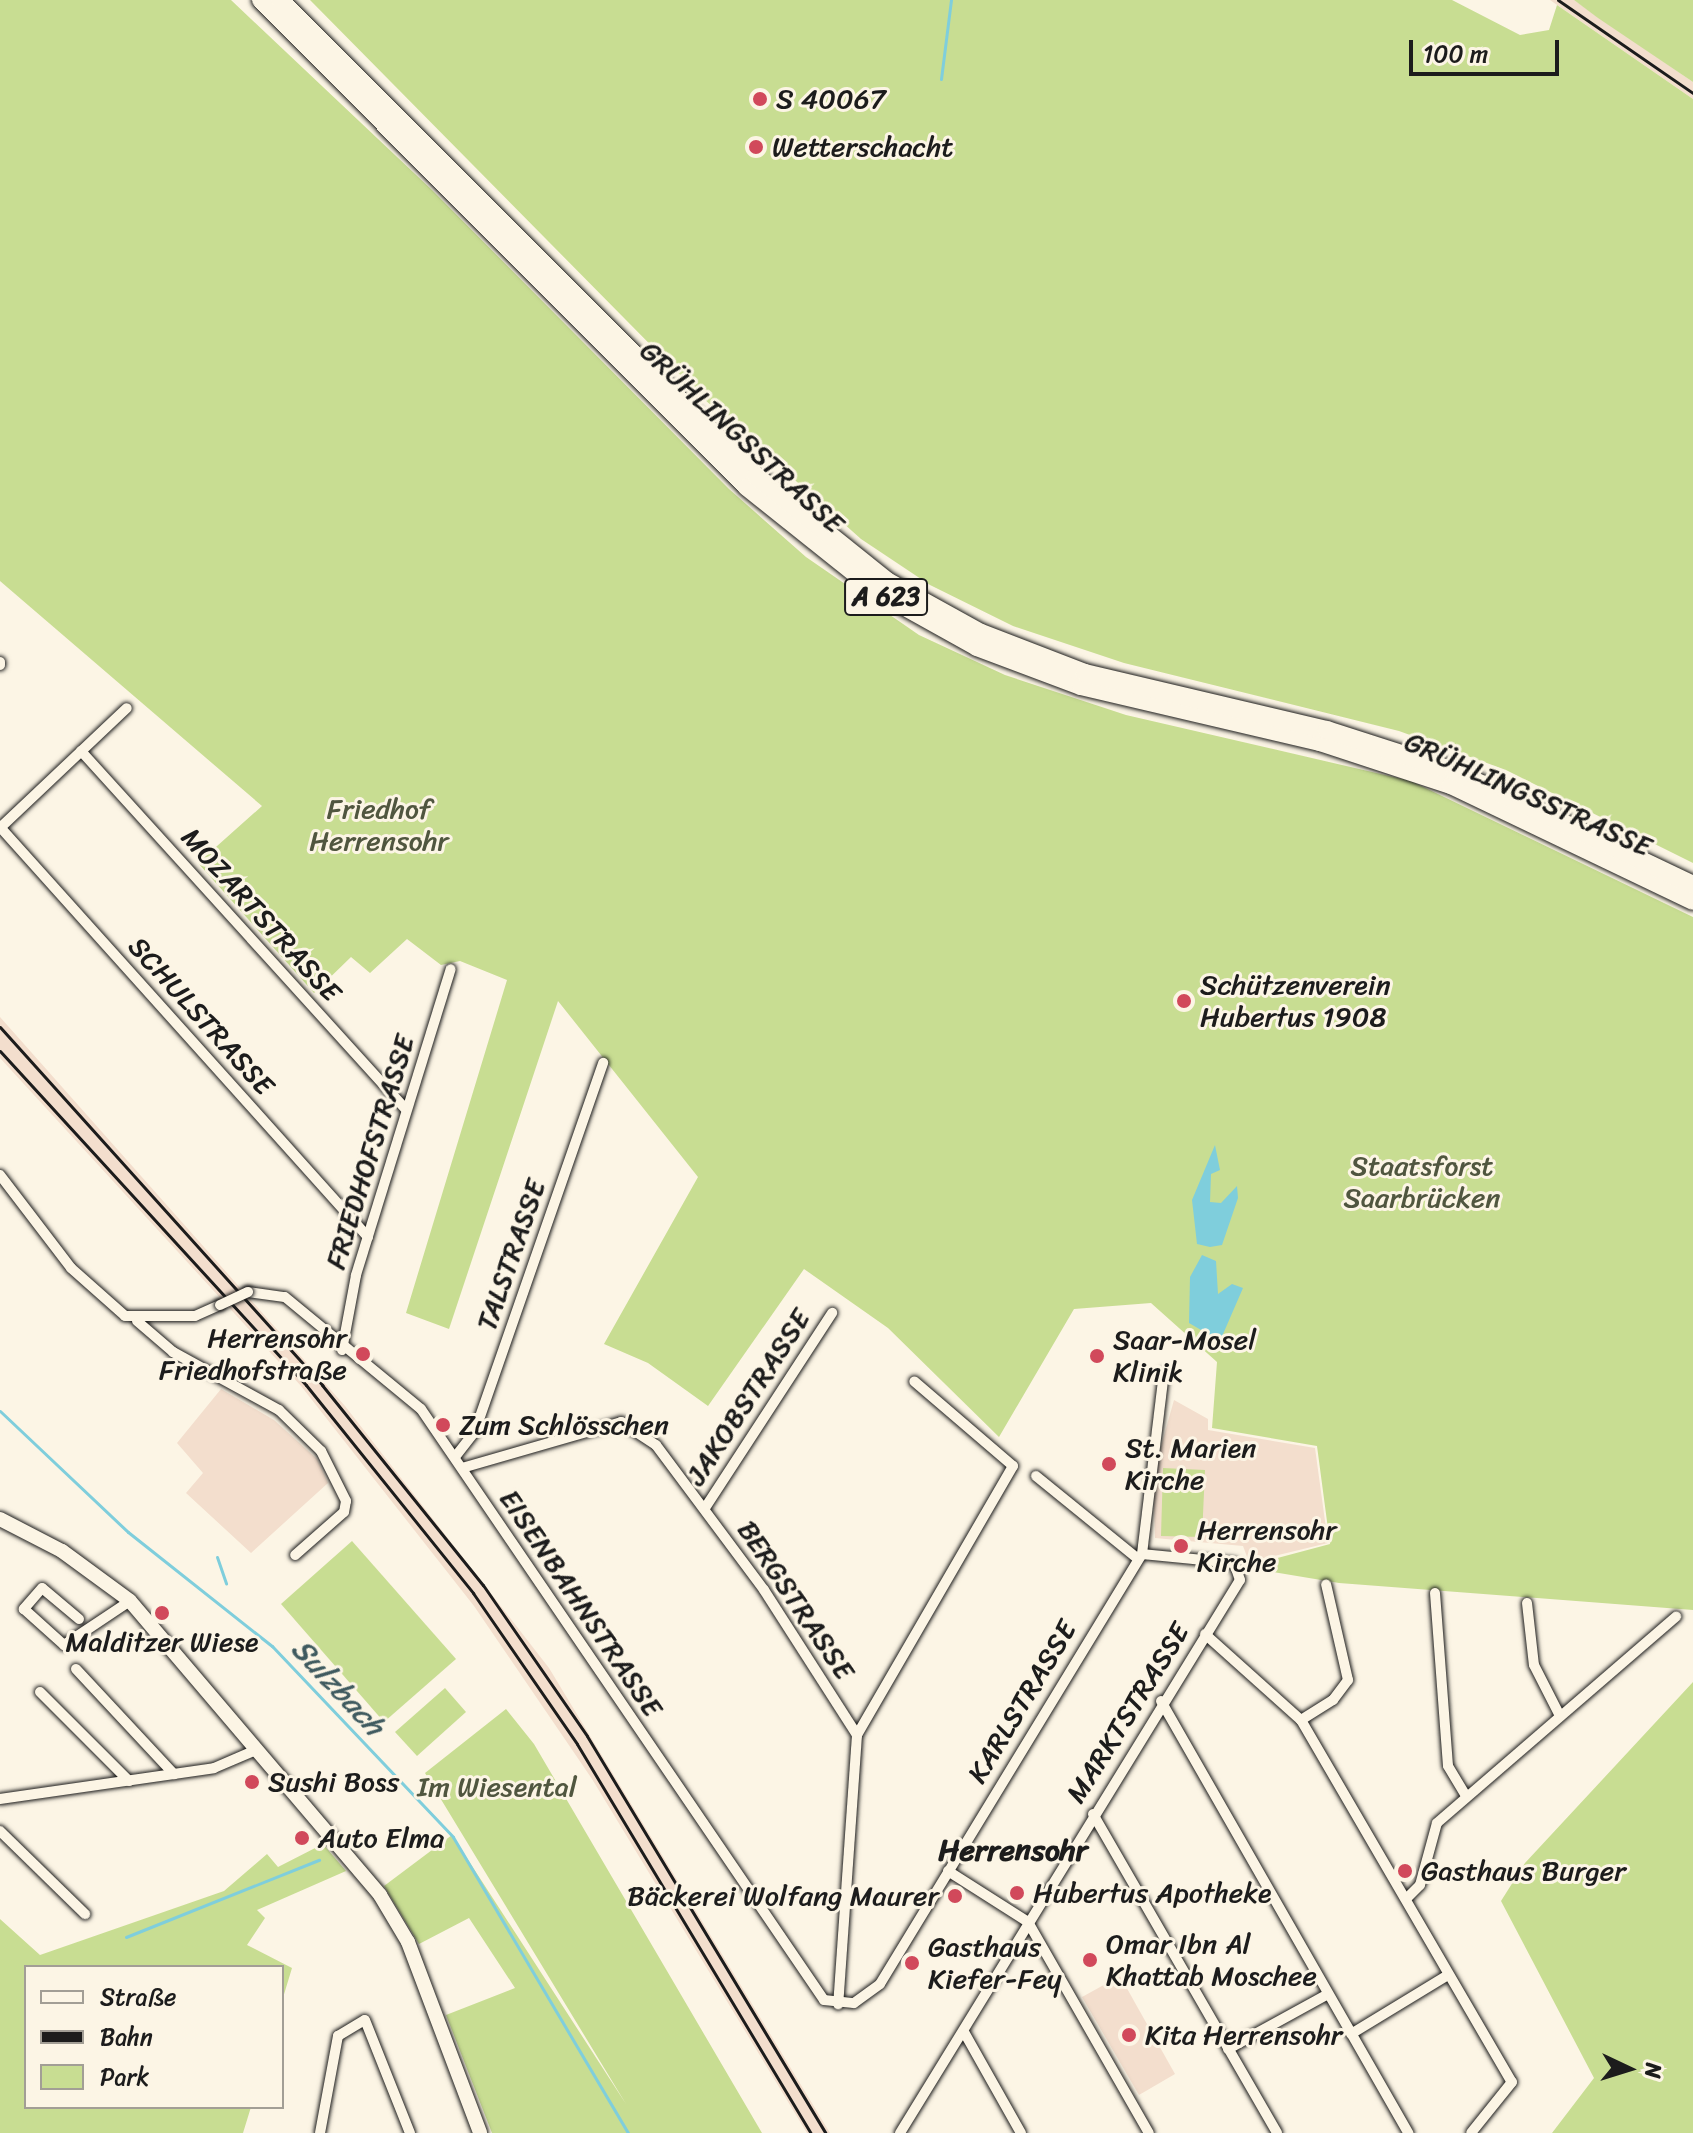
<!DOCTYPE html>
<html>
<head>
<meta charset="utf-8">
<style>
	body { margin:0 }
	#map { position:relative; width:1693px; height:2133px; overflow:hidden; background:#fcf5e5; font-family:Sriracha,sans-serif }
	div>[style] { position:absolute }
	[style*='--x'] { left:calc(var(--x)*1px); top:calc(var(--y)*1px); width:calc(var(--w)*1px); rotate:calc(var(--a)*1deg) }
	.built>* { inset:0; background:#f3decd }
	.green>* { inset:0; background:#c8dd92 }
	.water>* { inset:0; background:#7fcedc }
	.stream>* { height:3px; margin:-1.5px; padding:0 1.5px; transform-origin:1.5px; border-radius:1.5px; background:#7fcedc }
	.roads { filter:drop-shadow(0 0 2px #1c1c1c) drop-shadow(0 0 2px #1c1c1c) }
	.minor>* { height:10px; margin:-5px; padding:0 5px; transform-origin:5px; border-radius:5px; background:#fcf5e5 }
	.secondary>* { height:14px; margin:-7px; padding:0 7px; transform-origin:7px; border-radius:7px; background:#fcf5e5 }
	.motorway>* { height:18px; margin:-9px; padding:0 9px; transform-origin:9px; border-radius:9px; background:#fcf5e5 }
	.rail>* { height:3px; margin:-1.5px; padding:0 1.5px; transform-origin:1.5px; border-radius:1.5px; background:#1c1c1c }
	.bridges { filter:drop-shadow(0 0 2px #1c1c1c) drop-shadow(0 0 2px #1c1c1c) }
	.minor-bridge>* { height:10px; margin:-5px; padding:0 5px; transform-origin:5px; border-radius:5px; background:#fcf5e5 }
	.dots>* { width:22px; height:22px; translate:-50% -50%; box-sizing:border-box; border:4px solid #fcf5e5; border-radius:50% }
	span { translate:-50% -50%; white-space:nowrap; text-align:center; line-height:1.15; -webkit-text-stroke:6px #fcf5e5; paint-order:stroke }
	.shield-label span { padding:2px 6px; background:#fcf5e5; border:2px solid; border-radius:6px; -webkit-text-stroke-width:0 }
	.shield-label { font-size:26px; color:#1c1c1c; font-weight:700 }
	.poi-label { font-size:28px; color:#1c1c1c }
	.left { translate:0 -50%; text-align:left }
	.right { translate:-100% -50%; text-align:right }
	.street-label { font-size:28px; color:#1c1c1c }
	.park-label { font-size:28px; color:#50563f }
	.water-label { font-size:30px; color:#3f5a5f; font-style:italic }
	.neighbourhood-label { font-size:30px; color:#1c1c1c; font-weight:700 }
	.legend { position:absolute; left:24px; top:1965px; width:260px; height:144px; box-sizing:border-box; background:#fcf5e5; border:2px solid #a29e95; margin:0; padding:10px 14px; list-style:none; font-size:24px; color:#1c1c1c }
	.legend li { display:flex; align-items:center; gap:16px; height:40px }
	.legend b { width:40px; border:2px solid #a29e95 }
	.north { position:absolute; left:1589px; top:2029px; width:80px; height:80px; -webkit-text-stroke:6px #fcf5e5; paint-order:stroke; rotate:94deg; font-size:22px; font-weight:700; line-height:32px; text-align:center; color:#1c1c1c }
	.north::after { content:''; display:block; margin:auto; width:28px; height:36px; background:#1c1c1c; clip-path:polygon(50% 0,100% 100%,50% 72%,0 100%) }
	.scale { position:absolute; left:1409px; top:40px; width:150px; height:36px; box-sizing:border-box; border:4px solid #1c1c1c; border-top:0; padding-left:10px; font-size:24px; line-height:28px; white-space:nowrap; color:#1c1c1c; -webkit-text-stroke:6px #fcf5e5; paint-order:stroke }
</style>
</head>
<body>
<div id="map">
	<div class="built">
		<i style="clip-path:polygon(1550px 0,1574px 0,1693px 82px,1693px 99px)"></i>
		<i style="clip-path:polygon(0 1017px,345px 1406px,549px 1668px,830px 2133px,807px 2133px,592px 1779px,474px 1606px,301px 1386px,0 1058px)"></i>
		<i style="clip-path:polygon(221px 1389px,274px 1420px,317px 1459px,328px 1483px,251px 1553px,186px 1493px,203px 1473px,177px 1443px)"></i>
		<i style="clip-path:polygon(1174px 1400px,1208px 1419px,1208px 1430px,1315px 1448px,1328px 1543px,1249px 1562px,1243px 1546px,1155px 1538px,1153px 1475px)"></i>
		<i style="clip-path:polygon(1120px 1976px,1175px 2074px,1139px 2095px,1082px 1997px)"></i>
	</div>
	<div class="green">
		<i style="clip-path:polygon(0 0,231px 0,432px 190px,729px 489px,806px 557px,919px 635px,1005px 675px,1126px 715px,1411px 781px,1693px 917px,1693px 1610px,1339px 1583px,1244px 1567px,1330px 1544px,1317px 1446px,1212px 1428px,1217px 1362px,1151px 1303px,1074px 1309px,999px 1437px,888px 1328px,804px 1269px,708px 1406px,648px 1363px,604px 1344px,698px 1177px,558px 1001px,449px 1329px,406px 1313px,507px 980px,460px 961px,441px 965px,407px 939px,370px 973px,351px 957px,314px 993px,198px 863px,262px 806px,0 581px)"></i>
		<i style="clip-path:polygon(310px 0,1452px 0,1520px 35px,1549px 30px,1557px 5px,1693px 99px,1693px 863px,1506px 770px,1399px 731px,1124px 663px,1013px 626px,930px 585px,861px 539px,704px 399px)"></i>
		<i style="clip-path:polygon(1574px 0,1693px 0,1693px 82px,1598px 18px)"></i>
		<i style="clip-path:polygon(1163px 1468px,1205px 1470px,1202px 1537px,1161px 1536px)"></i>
		<i style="clip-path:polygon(352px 1541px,456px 1659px,384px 1722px,281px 1604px)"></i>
		<i style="clip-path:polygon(1693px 1682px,1693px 2133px,1552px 2133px,1594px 2078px,1501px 1901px,1525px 1863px)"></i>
		<i style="clip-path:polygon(445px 1688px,466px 1712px,417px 1756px,395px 1732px)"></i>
		<i style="clip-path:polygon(506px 1709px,534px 1744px,762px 2133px,492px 2133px,446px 2015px,515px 1988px,469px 1918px,419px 1944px,384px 1886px,452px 1835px,626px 2104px,425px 1773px)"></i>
		<i style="clip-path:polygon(323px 1844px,346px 1871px,257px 1910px,265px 1918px,247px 1945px,292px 1968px,282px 2001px,282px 1967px,26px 1967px,26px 2107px,251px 2107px,243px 2133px,0 2133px,0 1919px,40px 1955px,224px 1891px,267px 1854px,278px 1867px)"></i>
	</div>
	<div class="water">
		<i style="clip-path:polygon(1215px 1145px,1220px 1170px,1211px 1174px,1210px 1202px,1221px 1203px,1237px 1186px,1238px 1198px,1222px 1245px,1210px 1247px,1197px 1244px,1192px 1200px)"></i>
		<i style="clip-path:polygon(1202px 1255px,1216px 1261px,1218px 1294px,1232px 1284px,1243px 1288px,1220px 1341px,1189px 1323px,1190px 1277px)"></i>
	</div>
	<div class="stream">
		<i style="--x:941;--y:79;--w:80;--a:-82.8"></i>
		<i style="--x:0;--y:1411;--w:176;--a:43.4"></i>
		<i style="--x:128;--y:1532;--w:184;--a:38.4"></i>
		<i style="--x:272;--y:1646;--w:263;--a:46.5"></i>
		<i style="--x:453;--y:1837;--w:344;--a:59.4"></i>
		<i style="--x:217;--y:1557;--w:28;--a:71"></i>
		<i style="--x:126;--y:1937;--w:208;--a:-21.8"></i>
	</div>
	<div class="roads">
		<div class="minor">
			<i style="--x:0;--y:662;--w:3;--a:90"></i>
			<i style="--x:81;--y:751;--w:484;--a:47.8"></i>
			<i style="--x:0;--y:827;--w:551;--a:48.09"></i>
			<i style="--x:1;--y:827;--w:173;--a:-43.4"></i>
			<i style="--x:0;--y:1175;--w:117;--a:52.6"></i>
			<i style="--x:71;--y:1268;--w:72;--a:41.6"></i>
			<i style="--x:125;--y:1316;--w:70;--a:0"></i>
			<i style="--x:195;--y:1316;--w:27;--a:-24"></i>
			<i style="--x:248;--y:1292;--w:37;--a:8"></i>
			<i style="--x:285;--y:1297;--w:176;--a:39.5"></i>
			<i style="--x:421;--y:1409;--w:715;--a:55.71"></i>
			<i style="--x:824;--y:2000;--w:30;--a:6"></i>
			<i style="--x:854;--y:2003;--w:32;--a:-36"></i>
			<i style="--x:880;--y:1984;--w:504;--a:-58.65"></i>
			<i style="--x:137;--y:1321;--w:48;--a:40.7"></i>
			<i style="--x:173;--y:1352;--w:121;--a:28.7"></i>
			<i style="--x:279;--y:1410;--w:59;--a:44.3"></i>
			<i style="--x:321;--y:1451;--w:56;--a:63.4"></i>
			<i style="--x:346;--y:1501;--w:11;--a:100"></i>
			<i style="--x:344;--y:1512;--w:65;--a:138.7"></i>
			<i style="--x:342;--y:1350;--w:76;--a:-79.4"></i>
			<i style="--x:356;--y:1275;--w:320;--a:-72.8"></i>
			<i style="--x:455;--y:1457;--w:33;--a:-52"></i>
			<i style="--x:475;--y:1431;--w:390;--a:-70.8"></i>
			<i style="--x:462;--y:1468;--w:166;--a:-16.1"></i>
			<i style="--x:621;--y:1422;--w:42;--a:33.3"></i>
			<i style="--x:656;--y:1445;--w:181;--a:53.3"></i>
			<i style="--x:764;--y:1590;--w:172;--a:57.3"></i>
			<i style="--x:857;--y:1735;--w:270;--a:94"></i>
			<i style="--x:1036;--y:1476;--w:130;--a:39.1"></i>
			<i style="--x:705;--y:1508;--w:233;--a:-56.9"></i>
			<i style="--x:1142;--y:1554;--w:182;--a:-83.1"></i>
			<i style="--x:1435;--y:1593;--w:173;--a:85.7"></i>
			<i style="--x:1448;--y:1766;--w:35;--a:59"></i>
			<i style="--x:1527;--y:1603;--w:62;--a:83.6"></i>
			<i style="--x:1534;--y:1665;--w:57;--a:63"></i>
			<i style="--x:79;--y:1619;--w:48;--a:-140"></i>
			<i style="--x:42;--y:1588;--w:28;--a:131"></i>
			<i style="--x:24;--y:1609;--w:54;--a:42"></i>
			<i style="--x:64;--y:1645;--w:79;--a:-33.7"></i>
			<i style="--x:1205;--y:1634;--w:129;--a:41.9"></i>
			<i style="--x:1301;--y:1720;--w:419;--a:59.8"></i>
			<i style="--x:1512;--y:2082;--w:65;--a:128.8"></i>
			<i style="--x:76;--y:1669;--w:144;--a:47"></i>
			<i style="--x:40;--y:1692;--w:126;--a:45"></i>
			<i style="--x:1161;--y:1701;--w:498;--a:60.2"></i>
			<i style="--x:1301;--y:1720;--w:38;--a:-32"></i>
			<i style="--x:1333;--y:1700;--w:25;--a:-53"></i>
			<i style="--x:1348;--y:1680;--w:98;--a:-102.9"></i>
			<i style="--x:857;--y:1735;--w:311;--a:-59.9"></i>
			<i style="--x:1013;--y:1466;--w:130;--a:-139.4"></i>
			<i style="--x:0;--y:1799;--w:216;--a:-8.2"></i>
			<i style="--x:214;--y:1768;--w:46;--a:-23.2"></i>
			<i style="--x:1093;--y:1814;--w:368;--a:60"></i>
			<i style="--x:0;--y:1831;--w:119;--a:44.3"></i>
			<i style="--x:948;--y:1871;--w:95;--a:32.5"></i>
			<i style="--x:1028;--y:1922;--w:243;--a:60.2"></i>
			<i style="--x:1407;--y:1898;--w:18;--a:-45"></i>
			<i style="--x:1420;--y:1885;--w:64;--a:-74.7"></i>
			<i style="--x:1437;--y:1823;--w:316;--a:-40.8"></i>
			<i style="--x:964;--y:2032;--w:116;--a:60.6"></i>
			<i style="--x:1351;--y:2034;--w:114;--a:-31.3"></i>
			<i style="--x:1228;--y:2049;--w:114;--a:-28.8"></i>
			<i style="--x:320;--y:2133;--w:99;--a:-79.5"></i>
			<i style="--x:338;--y:2036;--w:31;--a:-31"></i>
			<i style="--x:365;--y:2020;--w:122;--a:68.3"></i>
			<i style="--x:900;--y:2133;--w:649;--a:-58.42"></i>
			<i style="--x:1240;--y:1580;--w:18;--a:-109"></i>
			<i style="--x:1234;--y:1563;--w:92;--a:-174.4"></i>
		</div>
		<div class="secondary">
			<i style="--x:0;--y:1519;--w:70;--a:27.3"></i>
			<i style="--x:62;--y:1551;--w:84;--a:36.3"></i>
			<i style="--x:130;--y:1601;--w:386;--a:49.6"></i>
			<i style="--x:380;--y:1895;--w:55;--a:59.2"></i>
			<i style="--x:408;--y:1942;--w:204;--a:69.3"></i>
		</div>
		<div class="motorway">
			<i style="--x:261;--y:0;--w:688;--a:45.06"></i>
			<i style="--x:747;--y:487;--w:170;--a:38.6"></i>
			<i style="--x:880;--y:593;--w:111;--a:29.1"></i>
			<i style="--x:977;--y:647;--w:111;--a:20.6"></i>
			<i style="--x:1081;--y:686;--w:245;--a:13.2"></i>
			<i style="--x:1320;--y:742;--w:138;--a:18.2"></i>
			<i style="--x:1451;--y:785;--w:268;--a:25.6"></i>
			<i style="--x:280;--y:0;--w:673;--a:45"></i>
			<i style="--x:756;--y:476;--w:168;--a:38.7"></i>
			<i style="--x:887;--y:581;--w:107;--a:29"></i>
			<i style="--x:981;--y:633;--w:111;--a:21"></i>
			<i style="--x:1085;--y:673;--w:249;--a:13.3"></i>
			<i style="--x:1327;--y:730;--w:133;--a:17.9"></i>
			<i style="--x:1454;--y:771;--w:265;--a:25.5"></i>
		</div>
	</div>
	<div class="rail">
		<i style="--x:1558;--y:0;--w:164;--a:34.6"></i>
		<i style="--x:0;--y:1027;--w:482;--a:48"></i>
		<i style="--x:322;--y:1385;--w:257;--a:51.2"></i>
		<i style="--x:483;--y:1585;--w:183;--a:55.4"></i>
		<i style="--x:587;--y:1736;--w:463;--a:59"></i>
		<i style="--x:0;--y:1051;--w:453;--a:47.5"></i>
		<i style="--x:306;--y:1385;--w:267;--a:51.2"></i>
		<i style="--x:473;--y:1593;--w:183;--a:55.4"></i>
		<i style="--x:577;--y:1744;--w:454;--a:59"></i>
	</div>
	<div class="bridges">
		<div class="minor-bridge">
			<i style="--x:220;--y:1305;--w:31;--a:-25"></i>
		</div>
	</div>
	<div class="dots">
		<i style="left:760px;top:99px;background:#d1495b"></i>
		<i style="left:756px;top:147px;background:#d1495b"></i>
		<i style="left:1184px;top:1001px;background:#d1495b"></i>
		<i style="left:363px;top:1354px;background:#d1495b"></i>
		<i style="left:1097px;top:1356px;background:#d1495b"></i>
		<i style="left:443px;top:1425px;background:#d1495b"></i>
		<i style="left:1109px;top:1464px;background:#d1495b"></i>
		<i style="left:1181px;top:1546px;background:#d1495b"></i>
		<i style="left:162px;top:1613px;background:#d1495b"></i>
		<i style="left:252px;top:1782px;background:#d1495b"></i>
		<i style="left:302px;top:1838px;background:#d1495b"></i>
		<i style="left:1405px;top:1871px;background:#d1495b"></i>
		<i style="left:1017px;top:1893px;background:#d1495b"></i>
		<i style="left:955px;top:1896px;background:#d1495b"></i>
		<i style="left:1090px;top:1960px;background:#d1495b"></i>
		<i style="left:912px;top:1963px;background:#d1495b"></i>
		<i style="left:1129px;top:2035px;background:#d1495b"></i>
	</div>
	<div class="shield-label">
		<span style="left:886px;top:597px">A 623</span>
	</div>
	<div class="poi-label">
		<span class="left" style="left:776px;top:99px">S 40067</span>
		<span class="left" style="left:772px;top:147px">Wetterschacht</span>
		<span class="left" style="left:1200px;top:1001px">Schützenverein<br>Hubertus 1908</span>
		<span class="right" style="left:347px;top:1354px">Herrensohr<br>Friedhofstraße</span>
		<span class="left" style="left:1113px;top:1356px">Saar-Mosel<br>Klinik</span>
		<span class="left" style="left:459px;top:1425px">Zum Schlösschen</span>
		<span class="left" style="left:1125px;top:1464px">St. Marien<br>Kirche</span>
		<span class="left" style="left:1197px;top:1546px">Herrensohr<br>Kirche</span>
		<span style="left:162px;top:1642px">Malditzer Wiese</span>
		<span class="left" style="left:268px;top:1782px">Sushi Boss</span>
		<span class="left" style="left:318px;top:1838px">Auto Elma</span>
		<span class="left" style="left:1421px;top:1871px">Gasthaus Burger</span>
		<span class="left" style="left:1033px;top:1893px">Hubertus Apotheke</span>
		<span class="right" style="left:939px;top:1896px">Bäckerei Wolfang Maurer</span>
		<span class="left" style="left:1106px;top:1960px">Omar Ibn Al<br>Khattab Moschee</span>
		<span class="left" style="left:928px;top:1963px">Gasthaus<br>Kiefer-Fey</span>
		<span class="left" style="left:1145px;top:2035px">Kita Herrensohr</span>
	</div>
	<div class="street-label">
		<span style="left:742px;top:437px;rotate:43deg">GRÜHLINGSSTRASSE</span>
		<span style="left:1528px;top:794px;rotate:24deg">GRÜHLINGSSTRASSE</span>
		<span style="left:261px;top:915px;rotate:48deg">MOZARTSTRASSE</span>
		<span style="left:201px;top:1016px;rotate:48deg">SCHULSTRASSE</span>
		<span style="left:370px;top:1152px;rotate:-73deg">FRIEDHOFSTRASSE</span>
		<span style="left:511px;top:1255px;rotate:-71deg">TALSTRASSE</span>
		<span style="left:748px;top:1397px;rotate:-57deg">JAKOBSTRASSE</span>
		<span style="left:796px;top:1600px;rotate:56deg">BERGSTRASSE</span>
		<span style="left:581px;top:1603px;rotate:56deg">EISENBAHNSTRASSE</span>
		<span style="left:1022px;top:1702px;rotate:-59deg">KARLSTRASSE</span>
		<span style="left:1128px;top:1713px;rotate:-58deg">MARKTSTRASSE</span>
	</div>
	<div class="park-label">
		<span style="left:379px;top:825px">Friedhof<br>Herrensohr</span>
		<span style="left:1422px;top:1182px">Staatsforst<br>Saarbrücken</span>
		<span style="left:497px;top:1787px">Im Wiesental</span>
	</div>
	<div class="water-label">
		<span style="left:338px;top:1687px;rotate:47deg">Sulzbach</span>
	</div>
	<div class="neighbourhood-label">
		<span style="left:1013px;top:1850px">Herrensohr</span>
	</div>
	<ul class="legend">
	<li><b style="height:10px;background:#fcf5e5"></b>Straße</li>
	<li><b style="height:10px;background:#1c1c1c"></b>Bahn</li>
	<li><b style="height:22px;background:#c8dd92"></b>Park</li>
	</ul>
	<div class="north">N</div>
	<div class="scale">100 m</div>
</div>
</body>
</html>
